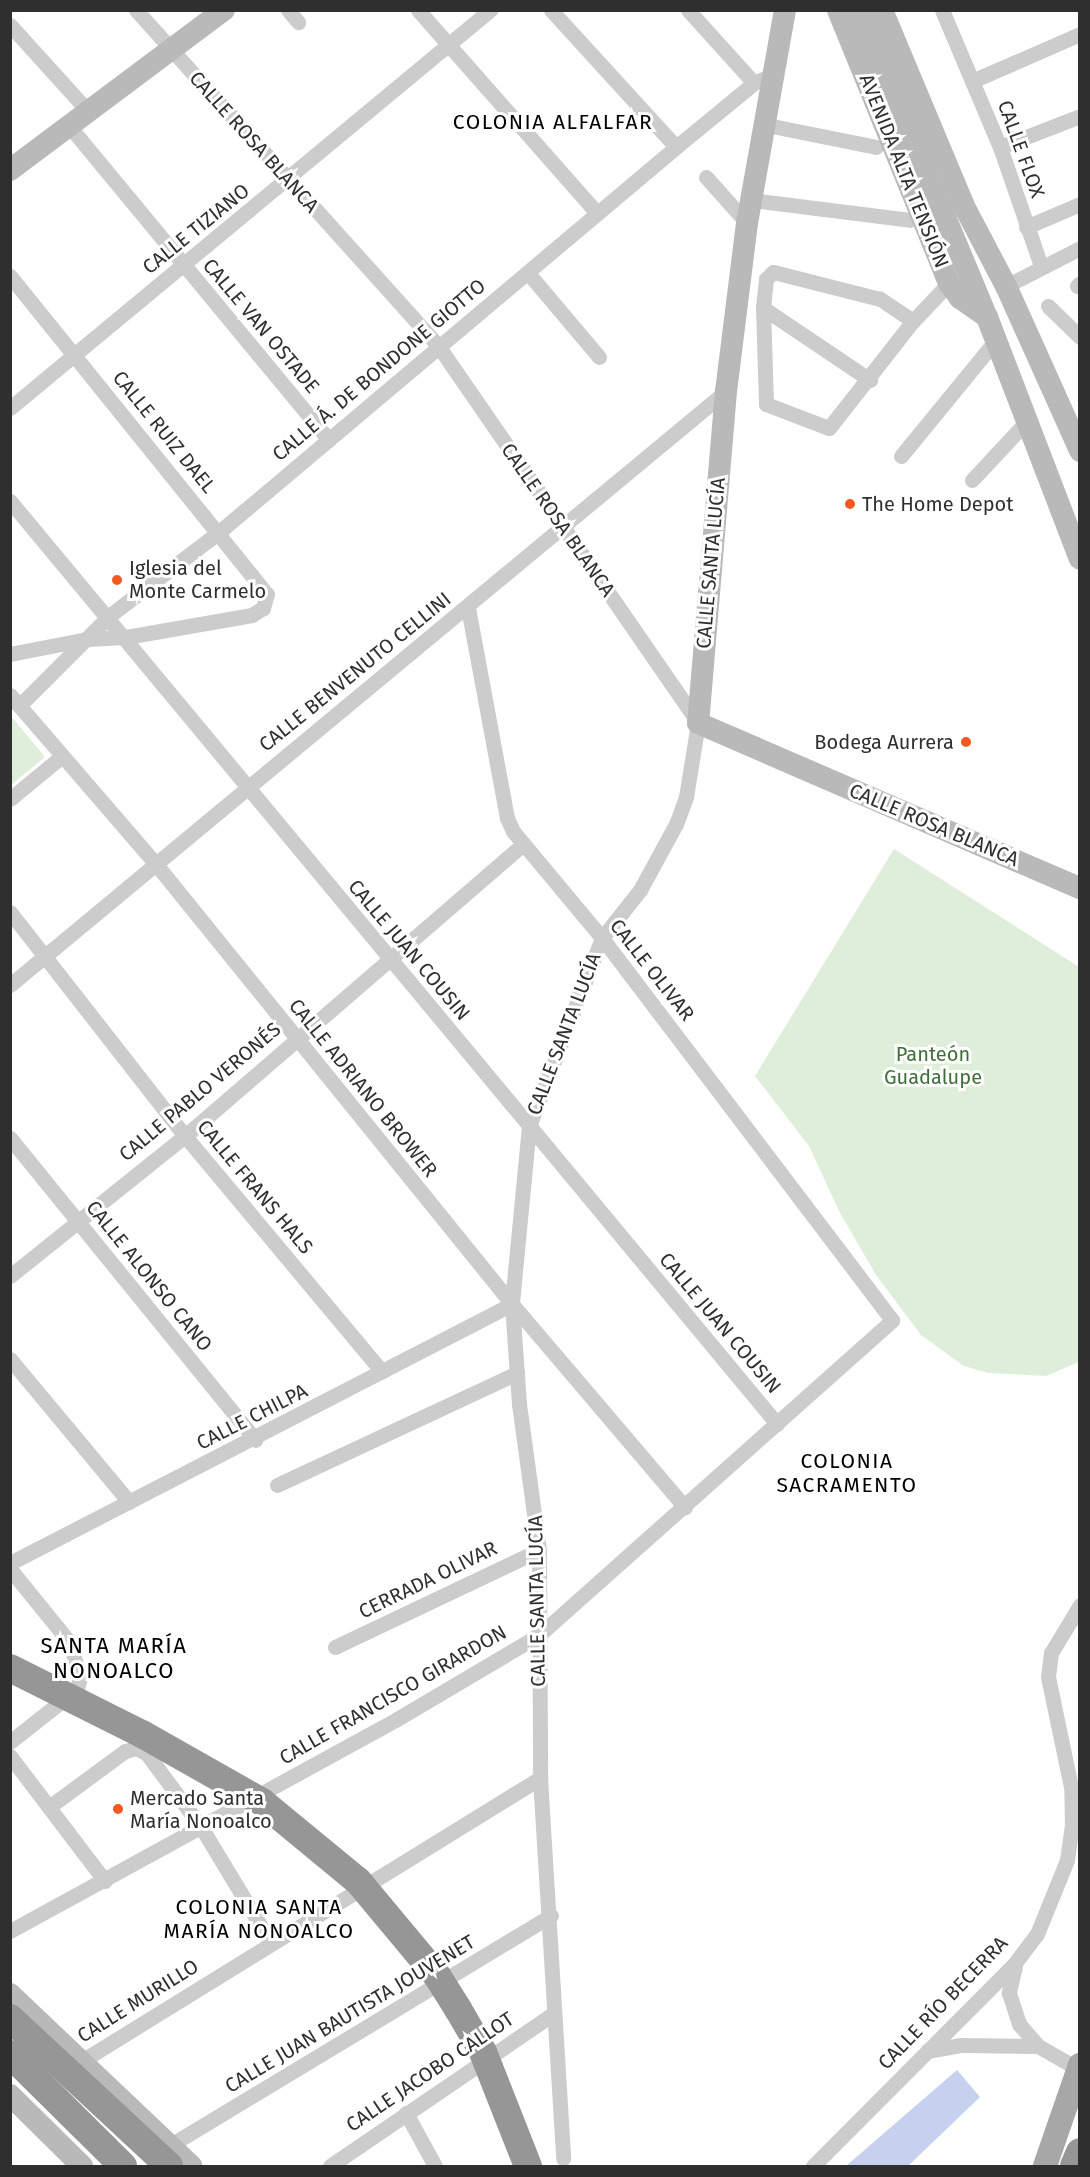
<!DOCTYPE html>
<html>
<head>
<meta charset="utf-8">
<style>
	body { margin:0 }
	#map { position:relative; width:1090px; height:2177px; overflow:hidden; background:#fff; font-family:"Fira Sans",sans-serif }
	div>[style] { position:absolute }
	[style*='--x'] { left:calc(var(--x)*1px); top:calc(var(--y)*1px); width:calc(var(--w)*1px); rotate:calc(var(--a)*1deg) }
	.green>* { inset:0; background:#dfeedb }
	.water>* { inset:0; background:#c6d1ef }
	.street>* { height:15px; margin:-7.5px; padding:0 7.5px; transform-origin:7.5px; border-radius:7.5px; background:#ccc }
	.secondary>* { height:22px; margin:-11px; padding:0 11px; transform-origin:11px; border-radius:11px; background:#b9b9b9 }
	.primary>* { height:24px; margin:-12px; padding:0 12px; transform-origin:12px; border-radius:12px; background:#a7a7a7 }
	.highway>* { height:28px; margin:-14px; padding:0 14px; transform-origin:14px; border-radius:14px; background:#969696 }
	.highway-bridge>* { height:28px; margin:-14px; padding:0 14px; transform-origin:14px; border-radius:14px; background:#969696 }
	.dots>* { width:16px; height:16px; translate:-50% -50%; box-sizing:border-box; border:3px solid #fff; border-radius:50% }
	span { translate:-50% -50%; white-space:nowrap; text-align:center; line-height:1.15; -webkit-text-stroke:6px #fff; paint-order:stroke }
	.street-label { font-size:20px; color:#2f2f2f }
	.poi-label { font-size:20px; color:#2f2f2f }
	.left { translate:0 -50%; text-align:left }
	.right { translate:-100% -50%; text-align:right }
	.park-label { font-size:20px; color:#3f6f38 }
	.neighbourhood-label { font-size:21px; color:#000; letter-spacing:1.5px }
	.quarter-label { font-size:22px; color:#000; letter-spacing:1.5px }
	.frame { position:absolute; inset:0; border:12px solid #2f2f2f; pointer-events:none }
</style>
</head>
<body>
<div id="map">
	<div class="green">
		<i style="clip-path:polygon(10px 715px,45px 757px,11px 785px,10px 785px)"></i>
		<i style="clip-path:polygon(894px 849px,1079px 967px,1079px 1362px,1046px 1376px,988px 1373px,964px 1366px,921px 1335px,876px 1275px,839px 1211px,809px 1146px,755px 1076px)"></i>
	</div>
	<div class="water">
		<i style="clip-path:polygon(957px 2070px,980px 2097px,908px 2166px,846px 2166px)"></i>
	</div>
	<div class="street">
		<i style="--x:136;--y:10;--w:453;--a:48"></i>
		<i style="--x:439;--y:347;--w:457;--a:55.4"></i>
		<i style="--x:698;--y:723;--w:75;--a:99.2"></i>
		<i style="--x:686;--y:797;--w:29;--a:110"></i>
		<i style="--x:676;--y:824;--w:75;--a:118.6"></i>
		<i style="--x:640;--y:890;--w:61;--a:128.4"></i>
		<i style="--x:602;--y:938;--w:202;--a:111.2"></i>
		<i style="--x:529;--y:1126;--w:179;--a:95.5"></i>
		<i style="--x:512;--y:1304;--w:100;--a:86"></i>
		<i style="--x:519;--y:1404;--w:147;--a:82.2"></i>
		<i style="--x:539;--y:1550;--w:228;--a:89.7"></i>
		<i style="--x:540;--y:1778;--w:381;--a:86.5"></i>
		<i style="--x:288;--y:10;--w:16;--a:50"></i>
		<i style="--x:418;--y:10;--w:271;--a:48.6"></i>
		<i style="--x:551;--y:10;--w:185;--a:47.6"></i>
		<i style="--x:688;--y:10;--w:98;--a:47.9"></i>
		<i style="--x:942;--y:10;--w:149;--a:67.1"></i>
		<i style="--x:1000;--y:147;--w:126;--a:71"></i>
		<i style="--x:10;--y:25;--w:118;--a:47.8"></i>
		<i style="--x:972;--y:81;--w:118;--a:-23.5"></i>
		<i style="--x:767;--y:125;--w:111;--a:11.4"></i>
		<i style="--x:70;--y:127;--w:406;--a:50.4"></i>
		<i style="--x:1000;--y:147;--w:86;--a:-21.2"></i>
		<i style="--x:706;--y:177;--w:62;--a:48.3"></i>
		<i style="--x:752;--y:200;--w:159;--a:7.2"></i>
		<i style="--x:1026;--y:227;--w:59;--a:-23.1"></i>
		<i style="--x:528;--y:273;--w:110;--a:49.8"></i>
		<i style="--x:10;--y:276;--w:409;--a:51.1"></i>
		<i style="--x:267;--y:594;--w:15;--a:106"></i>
		<i style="--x:263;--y:608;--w:13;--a:148"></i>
		<i style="--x:252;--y:615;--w:128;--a:170.1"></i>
		<i style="--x:126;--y:637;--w:39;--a:177"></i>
		<i style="--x:87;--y:639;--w:78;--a:169"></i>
		<i style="--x:1006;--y:286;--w:83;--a:-27.2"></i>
		<i style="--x:1077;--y:286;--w:4;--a:-45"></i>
		<i style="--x:1048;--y:306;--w:45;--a:44.1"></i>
		<i style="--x:763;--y:308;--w:129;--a:33.9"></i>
		<i style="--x:913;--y:321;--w:40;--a:-146"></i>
		<i style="--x:880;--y:299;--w:110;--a:-165.8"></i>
		<i style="--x:773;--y:272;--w:10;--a:135"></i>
		<i style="--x:766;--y:279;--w:29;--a:96"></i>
		<i style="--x:763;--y:308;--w:96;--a:88.2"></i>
		<i style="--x:766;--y:404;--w:67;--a:20.9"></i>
		<i style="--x:829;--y:428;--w:136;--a:-51.9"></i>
		<i style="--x:913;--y:321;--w:52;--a:-46.5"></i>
		<i style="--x:10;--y:408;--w:624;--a:-39.66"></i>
		<i style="--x:901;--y:456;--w:149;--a:-50.7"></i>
		<i style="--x:972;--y:480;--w:79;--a:-47"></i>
		<i style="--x:10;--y:501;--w:1200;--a:50.27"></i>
		<i style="--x:10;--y:695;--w:222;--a:49.2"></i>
		<i style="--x:155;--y:863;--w:567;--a:51.01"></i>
		<i style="--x:512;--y:1304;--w:267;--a:49.6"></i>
		<i style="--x:19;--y:706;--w:127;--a:-45"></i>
		<i style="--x:109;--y:616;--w:138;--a:-37.4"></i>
		<i style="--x:219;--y:532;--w:598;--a:-40.11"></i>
		<i style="--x:676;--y:147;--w:101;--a:-39.4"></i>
		<i style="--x:754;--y:83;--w:20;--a:-24"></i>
		<i style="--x:10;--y:799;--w:66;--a:-39.5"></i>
		<i style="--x:10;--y:912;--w:284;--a:52"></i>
		<i style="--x:185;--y:1136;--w:307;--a:50.1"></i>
		<i style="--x:10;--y:985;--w:930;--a:-39.68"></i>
		<i style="--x:10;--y:1138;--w:389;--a:50.9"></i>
		<i style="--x:10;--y:1276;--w:224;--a:-38.7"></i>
		<i style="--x:185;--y:1136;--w:447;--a:-40.8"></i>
		<i style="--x:10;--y:1359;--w:186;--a:50.2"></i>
		<i style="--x:277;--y:1485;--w:265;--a:-25"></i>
		<i style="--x:10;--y:1563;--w:565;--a:-27.29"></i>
		<i style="--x:10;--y:1569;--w:95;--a:51"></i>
		<i style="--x:70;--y:1643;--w:35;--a:74"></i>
		<i style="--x:80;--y:1677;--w:12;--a:104"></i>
		<i style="--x:77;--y:1689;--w:85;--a:141.7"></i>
		<i style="--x:335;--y:1647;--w:226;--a:-25.4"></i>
		<i style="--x:10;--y:1756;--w:157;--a:52.8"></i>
		<i style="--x:49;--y:1807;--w:94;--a:-36.4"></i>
		<i style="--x:125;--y:1751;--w:12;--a:-14"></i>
		<i style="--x:137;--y:1748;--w:12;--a:31"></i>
		<i style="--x:147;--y:1754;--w:91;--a:53.5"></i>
		<i style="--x:201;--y:1827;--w:135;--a:58.9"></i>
		<i style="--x:10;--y:1931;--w:441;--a:-28.7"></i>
		<i style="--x:397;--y:1719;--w:165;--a:-30.6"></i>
		<i style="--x:539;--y:1635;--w:473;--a:-41.7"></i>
		<i style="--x:892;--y:1320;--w:480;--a:-127.2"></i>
		<i style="--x:602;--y:938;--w:139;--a:-129.8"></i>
		<i style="--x:513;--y:831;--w:14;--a:-115"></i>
		<i style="--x:507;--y:818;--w:215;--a:-100.5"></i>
		<i style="--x:1015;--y:1966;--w:28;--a:103"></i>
		<i style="--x:1009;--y:1993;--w:33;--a:72"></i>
		<i style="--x:1019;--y:2024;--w:29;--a:49"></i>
		<i style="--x:1038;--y:2046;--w:48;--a:29.7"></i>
		<i style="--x:927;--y:2051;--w:35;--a:-10"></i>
		<i style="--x:961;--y:2045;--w:77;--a:0.7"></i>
		<i style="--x:80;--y:2062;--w:541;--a:-31.69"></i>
		<i style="--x:406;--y:2113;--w:60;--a:61.3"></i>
		<i style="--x:169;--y:2146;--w:446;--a:-31.1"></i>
		<i style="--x:330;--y:2166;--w:271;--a:-34.3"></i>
		<i style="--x:813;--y:2166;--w:286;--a:-45.1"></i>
		<i style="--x:1015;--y:1963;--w:36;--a:-53"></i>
		<i style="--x:1037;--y:1934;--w:80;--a:-67.9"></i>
		<i style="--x:1067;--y:1860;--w:34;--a:-82"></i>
		<i style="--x:1072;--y:1826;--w:39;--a:-91"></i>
		<i style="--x:1071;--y:1787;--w:112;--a:-101.8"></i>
		<i style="--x:1048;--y:1677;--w:24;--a:-83"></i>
		<i style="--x:1051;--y:1653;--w:56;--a:-58.9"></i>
	</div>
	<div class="secondary">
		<i style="--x:785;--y:10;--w:216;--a:100.1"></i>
		<i style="--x:747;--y:223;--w:169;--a:97.1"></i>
		<i style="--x:726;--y:391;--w:333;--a:94.8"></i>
		<i style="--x:698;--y:723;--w:416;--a:23.4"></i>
		<i style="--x:838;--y:10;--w:295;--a:67.9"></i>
		<i style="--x:949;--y:283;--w:19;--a:54"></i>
		<i style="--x:960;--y:298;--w:33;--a:35"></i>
		<i style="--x:859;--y:10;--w:333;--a:67.4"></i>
		<i style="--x:987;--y:317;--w:259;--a:69"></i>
		<i style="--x:882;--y:10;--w:215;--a:67.3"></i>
		<i style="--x:965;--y:208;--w:88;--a:62.3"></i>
		<i style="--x:1006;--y:286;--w:181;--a:65.8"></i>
		<i style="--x:10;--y:170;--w:267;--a:-36.8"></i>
		<i style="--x:10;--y:1994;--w:250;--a:43.5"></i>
		<i style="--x:10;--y:2095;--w:101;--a:44.6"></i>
	</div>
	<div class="primary">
		<i style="--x:1045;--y:2166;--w:107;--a:-70.9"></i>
	</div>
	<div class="highway">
		<i style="--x:10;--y:2018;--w:217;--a:42.9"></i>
		<i style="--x:10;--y:2054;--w:159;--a:44.7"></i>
		<i style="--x:1074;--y:2166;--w:15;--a:-67"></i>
	</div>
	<div class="highway-bridge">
		<i style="--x:10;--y:1668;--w:148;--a:26.6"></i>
		<i style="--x:142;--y:1734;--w:138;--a:29.5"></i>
		<i style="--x:262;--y:1802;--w:124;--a:39.5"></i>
		<i style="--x:358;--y:1881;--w:125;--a:50.2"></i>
		<i style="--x:438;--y:1977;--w:38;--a:58"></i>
		<i style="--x:458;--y:2009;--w:50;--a:59.8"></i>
		<i style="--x:483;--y:2052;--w:123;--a:68.5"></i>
	</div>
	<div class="dots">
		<i style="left:850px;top:504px;background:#f55922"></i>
		<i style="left:117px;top:580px;background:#f55922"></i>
		<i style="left:966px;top:742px;background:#f55922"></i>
		<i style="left:118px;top:1809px;background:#f55922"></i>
	</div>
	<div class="street-label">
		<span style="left:254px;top:142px;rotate:48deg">CALLE ROSA BLANCA</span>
		<span style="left:1021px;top:149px;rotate:70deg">CALLE FLOX</span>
		<span style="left:904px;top:171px;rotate:68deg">AVENIDA ALTA TENSIÓN</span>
		<span style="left:196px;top:229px;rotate:-39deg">CALLE TIZIANO</span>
		<span style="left:261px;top:326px;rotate:50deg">CALLE VAN OSTADE</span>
		<span style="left:379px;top:370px;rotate:-40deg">CALLE Á. DE BONDONE GIOTTO</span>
		<span style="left:164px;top:432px;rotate:51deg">CALLE RUIZ DAEL</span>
		<span style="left:558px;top:520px;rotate:55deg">CALLE ROSA BLANCA</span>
		<span style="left:711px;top:563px;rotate:-85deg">CALLE SANTA LUCÍA</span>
		<span style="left:355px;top:672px;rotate:-39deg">CALLE BENVENUTO CELLINI</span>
		<span style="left:934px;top:825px;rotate:23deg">CALLE ROSA BLANCA</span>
		<span style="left:409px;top:950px;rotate:50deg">CALLE JUAN COUSIN</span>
		<span style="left:652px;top:970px;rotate:52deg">CALLE OLIVAR</span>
		<span style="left:564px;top:1034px;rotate:-69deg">CALLE SANTA LUCÍA</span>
		<span style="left:363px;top:1088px;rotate:51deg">CALLE ADRIANO BROWER</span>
		<span style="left:200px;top:1092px;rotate:-40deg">CALLE PABLO VERONÉS</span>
		<span style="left:255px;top:1187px;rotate:50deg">CALLE FRANS HALS</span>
		<span style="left:149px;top:1276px;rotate:51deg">CALLE ALONSO CANO</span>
		<span style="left:720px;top:1323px;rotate:50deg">CALLE JUAN COUSIN</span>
		<span style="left:252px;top:1417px;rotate:-27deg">CALLE CHILPA</span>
		<span style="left:428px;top:1580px;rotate:-26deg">CERRADA OLIVAR</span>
		<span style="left:537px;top:1601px;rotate:-91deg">CALLE SANTA LUCÍA</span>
		<span style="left:393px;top:1695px;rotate:-30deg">CALLE FRANCISCO GIRARDON</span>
		<span style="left:138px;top:2001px;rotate:-32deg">CALLE MURILLO</span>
		<span style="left:943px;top:2003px;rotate:-46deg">CALLE RÍO BECERRA</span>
		<span style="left:350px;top:2014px;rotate:-31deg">CALLE JUAN BAUTISTA JOUVENET</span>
		<span style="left:430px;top:2072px;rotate:-34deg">CALLE JACOBO CALLOT</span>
	</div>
	<div class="poi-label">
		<span class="left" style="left:862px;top:504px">The Home Depot</span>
		<span class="left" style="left:129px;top:580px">Iglesia del<br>Monte Carmelo</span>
		<span class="right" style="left:954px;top:742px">Bodega Aurrera</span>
		<span class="left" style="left:130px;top:1810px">Mercado Santa<br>María Nonoalco</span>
	</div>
	<div class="park-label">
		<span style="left:933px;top:1066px">Panteón<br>Guadalupe</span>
	</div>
	<div class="neighbourhood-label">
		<span style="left:553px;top:122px">COLONIA ALFALFAR</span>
		<span style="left:847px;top:1473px">COLONIA<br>SACRAMENTO</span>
		<span style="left:259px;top:1919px">COLONIA SANTA<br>MARÍA NONOALCO</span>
	</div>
	<div class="quarter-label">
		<span style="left:114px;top:1658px">SANTA MARÍA<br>NONOALCO</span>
	</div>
	<div class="frame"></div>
</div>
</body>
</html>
